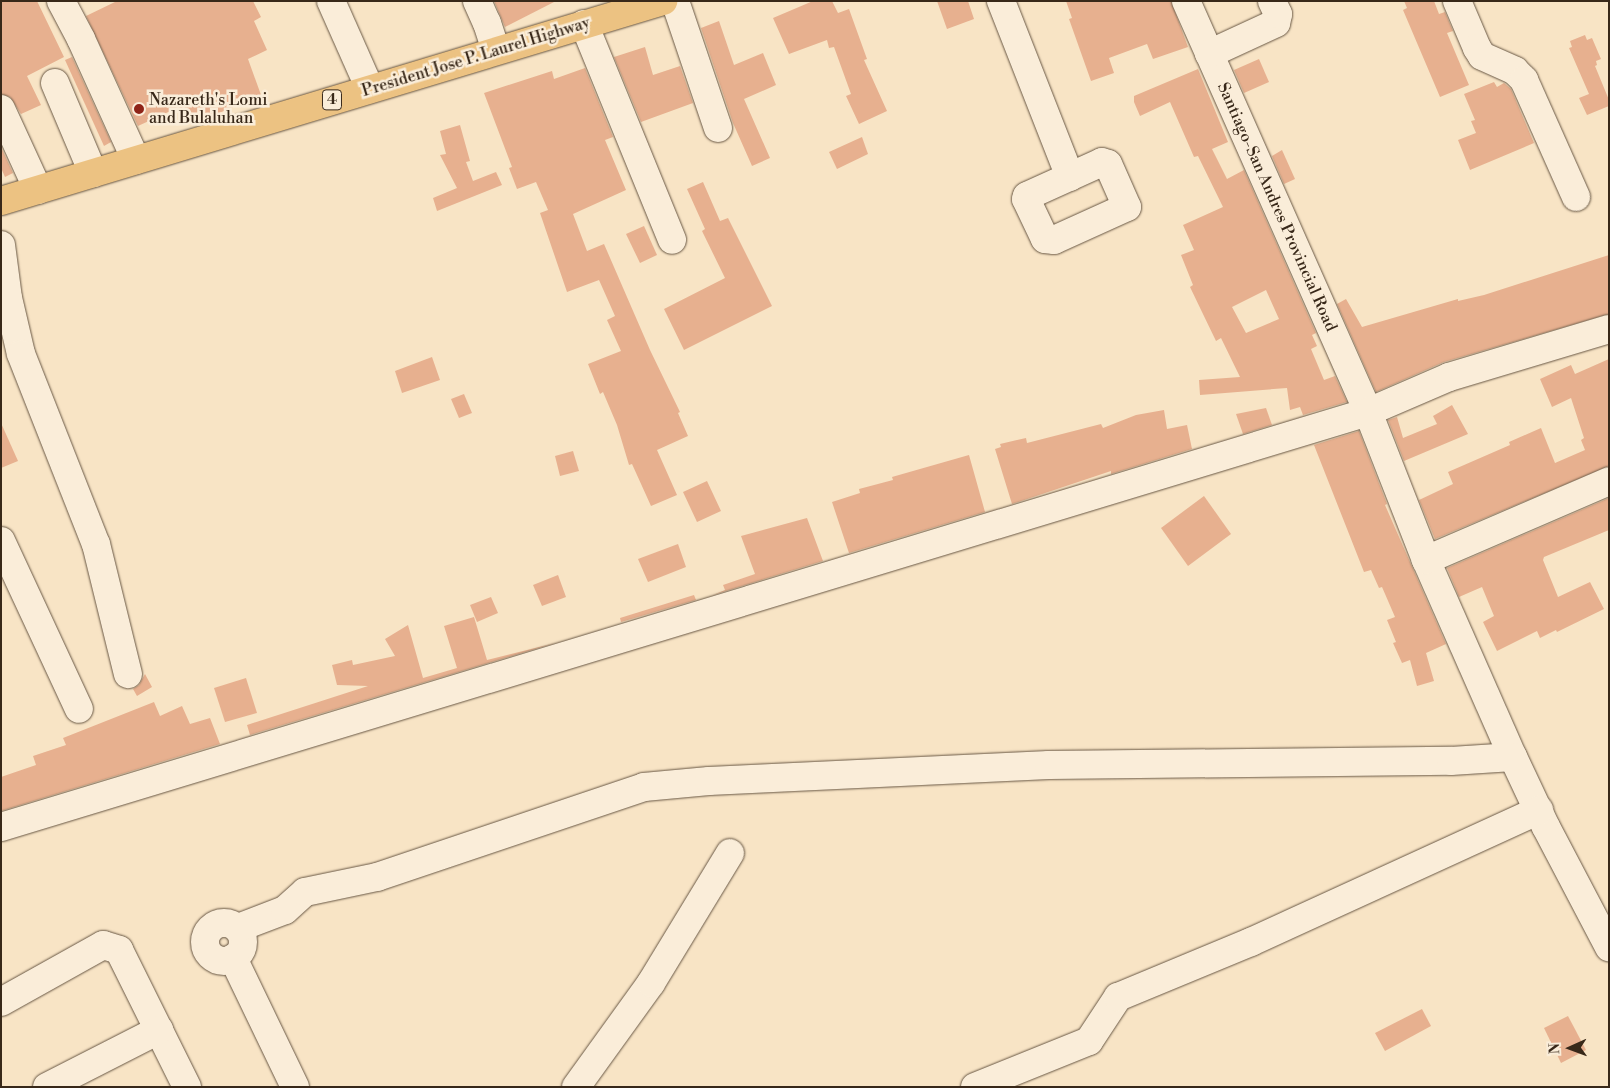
<!DOCTYPE html>
<html>
<head>
<meta charset="utf-8">
<style>
	body { margin:0 }
	#map { position:relative; width:1610px; height:1088px; overflow:hidden; background:#f8e4c5; font-family:"Libre Bodoni",serif }
	div>[style] { position:absolute }
	[style*='--x'] { left:calc(var(--x)*1px); top:calc(var(--y)*1px); width:calc(var(--w)*1px); rotate:calc(var(--a)*1deg) }
	.building>* { inset:0; background:#e7b08f }
	.roads { filter:drop-shadow(0 0 1px #685744) drop-shadow(0 0 1px #685744) }
	.minor>* { height:28px; margin:-14px; padding:0 14px; transform-origin:14px; border-radius:14px; background:#faedd9 }
	.minor>.ring { margin:-14px; padding:0; box-sizing:content-box; background:none; border:28px solid #faedd9; border-radius:50% }
	.highway>* { height:28px; margin:-14px; padding:0 14px; transform-origin:14px; border-radius:14px; background:#ecc282 }
	.dots>* { width:14px; height:14px; translate:-50% -50%; box-sizing:border-box; border:2px solid #faedd9; border-radius:50% }
	span { translate:-50% -50%; white-space:nowrap; text-align:center; line-height:1.15; -webkit-text-stroke:5px #faedd9; paint-order:stroke }
	.shield-label span { padding:1px 4px; background:#faedd9; border:1px solid; border-radius:4px; -webkit-text-stroke-width:0 }
	.shield-label { font-size:15px; color:#382819; font-weight:700 }
	.street-label { font-size:16px; color:#382819 }
	.poi-label { font-size:16px; color:#382819 }
	.left { translate:0 -50%; text-align:left }
	.frame { position:absolute; inset:0; border:2px solid #382819; pointer-events:none }
	.north { position:absolute; left:1545px; top:1023px; width:50px; height:50px; -webkit-text-stroke:4px #faedd9; paint-order:stroke; rotate:268deg; font-size:14px; font-weight:700; line-height:20px; text-align:center; color:#382819 }
	.north::after { content:''; display:block; margin:auto; width:18px; height:22px; background:#382819; clip-path:polygon(50% 0,100% 100%,50% 72%,0 100%) }
</style>
</head>
<body>
<div id="map">
	<div class="building">
		<i style="clip-path:polygon(1px 1px,37px 1px,64px 57px,27px 76px,41px 105px,21px 114px,10px 97px,1px 94px)"></i>
		<i style="clip-path:polygon(117px 1px,253px 1px,261px 17px,254px 21px,267px 50px,248px 59px,261px 95px,212px 116px,210px 113px,182px 120px,179px 107px,138px 126px,86px 16px)"></i>
		<i style="clip-path:polygon(494px 1px,556px 1px,505px 27px)"></i>
		<i style="clip-path:polygon(813px 1px,832px 1px,838px 13px,849px 9px,867px 59px,864px 60px,887px 111px,859px 124px,846px 96px,851px 94px,834px 47px,829px 48px,827px 40px,789px 54px,773px 18px)"></i>
		<i style="clip-path:polygon(937px 1px,968px 1px,974px 19px,947px 29px)"></i>
		<i style="clip-path:polygon(1066px 1px,1171px 1px,1188px 47px,1153px 59px,1147px 44px,1109px 58px,1114px 73px,1091px 81px,1069px 19px,1072px 18px)"></i>
		<i style="clip-path:polygon(1404px 1px,1434px 1px,1439px 14px,1445px 12px,1453px 31px,1447px 33px,1469px 85px,1440px 97px,1403px 10px,1407px 8px)"></i>
		<i style="clip-path:polygon(719px 21px,734px 65px,763px 53px,776px 85px,744px 99px,770px 158px,752px 166px,733px 123px,701px 28px)"></i>
		<i style="clip-path:polygon(1585px 35px,1587px 40px,1592px 38px,1601px 59px,1596px 61px,1597px 65px,1595px 66px,1609px 100px,1609px 106px,1587px 115px,1579px 98px,1589px 94px,1569px 48px,1572px 47px,1570px 41px)"></i>
		<i style="clip-path:polygon(645px 47px,653px 75px,680px 66px,693px 103px,641px 122px,614px 57px)"></i>
		<i style="clip-path:polygon(72px 57px,111px 142px,104px 146px,65px 60px)"></i>
		<i style="clip-path:polygon(1259px 59px,1269px 82px,1244px 93px,1234px 70px)"></i>
		<i style="clip-path:polygon(585px 68px,613px 137px,605px 140px,626px 190px,573px 214px,587px 251px,604px 244px,650px 350px,680px 412px,678px 413px,688px 436px,657px 450px,677px 495px,651px 506px,632px 464px,629px 465px,617px 425px,603px 392px,600px 394px,588px 364px,621px 351px,607px 320px,615px 316px,599px 280px,567px 292px,540px 213px,548px 210px,536px 182px,517px 189px,509px 168px,512px 167px,484px 93px,552px 71px,554px 79px)"></i>
		<i style="clip-path:polygon(evenodd,1198px 69px,1228px 142px,1212px 149px,1227px 179px,1244px 170px,1316px 333px,1312px 335px,1317px 346px,1311px 349px,1324px 380px,1335px 376px,1347px 402px,1303px 415px,1300px 407px,1290px 410px,1287px 388px,1200px 395px,1199px 380px,1240px 377px,1221px 338px,1216px 341px,1202px 312px,1190px 287px,1193px 285px,1181px 255px,1194px 250px,1183px 225px,1223px 207px,1198px 156px,1194px 157px,1170px 102px,1140px 116px,1134px 102px,1134px 96px,1198px 69px,1266px 290px,1279px 319px,1246px 333px,1232px 307px,1266px 290px)"></i>
		<i style="clip-path:polygon(1494px 82px,1497px 87px,1504px 83px,1511px 89px,1534px 143px,1470px 170px,1458px 140px,1476px 133px,1471px 121px,1475px 120px,1464px 94px)"></i>
		<i style="clip-path:polygon(460px 125px,470px 161px,466px 162px,473px 181px,496px 172px,502px 185px,437px 211px,433px 198px,457px 188px,440px 155px,446px 154px,440px 131px)"></i>
		<i style="clip-path:polygon(862px 137px,868px 154px,837px 169px,829px 152px)"></i>
		<i style="clip-path:polygon(1px 147px,13px 173px,5px 177px,1px 168px)"></i>
		<i style="clip-path:polygon(1282px 150px,1295px 179px,1284px 184px,1272px 156px)"></i>
		<i style="clip-path:polygon(703px 182px,720px 221px,728px 218px,772px 306px,684px 350px,664px 309px,725px 278px,702px 231px,705px 229px,687px 189px)"></i>
		<i style="clip-path:polygon(644px 226px,657px 255px,640px 263px,626px 234px)"></i>
		<i style="clip-path:polygon(1609px 255px,1609px 314px,1444px 362px,1376px 392px,1337px 304px,1346px 299px,1362px 327px,1458px 299px,1458px 301px,1484px 295px)"></i>
		<i style="clip-path:polygon(432px 357px,440px 380px,402px 393px,395px 371px)"></i>
		<i style="clip-path:polygon(1609px 359px,1609px 466px,1435px 539px,1419px 500px,1453px 484px,1448px 472px,1510px 445px,1509px 442px,1541px 428px,1555px 463px,1585px 450px,1581px 440px,1584px 438px,1571px 398px,1552px 407px,1540px 379px,1571px 365px,1575px 374px)"></i>
		<i style="clip-path:polygon(464px 394px,472px 413px,459px 418px,451px 399px)"></i>
		<i style="clip-path:polygon(1452px 405px,1468px 434px,1404px 461px,1388px 420px,1397px 417px,1403px 438px,1437px 424px,1433px 416px)"></i>
		<i style="clip-path:polygon(1266px 408px,1272px 425px,1243px 434px,1236px 414px)"></i>
		<i style="clip-path:polygon(1164px 410px,1167px 429px,1187px 425px,1192px 449px,1111px 474px,1111px 471px,1012px 504px,995px 449px,1001px 447px,1000px 444px,1026px 438px,1027px 443px,1101px 424px,1103px 428px,1136px 415px)"></i>
		<i style="clip-path:polygon(1px 423px,18px 461px,1px 468px)"></i>
		<i style="clip-path:polygon(1359px 431px,1387px 504px,1385px 505px,1446px 644px,1426px 653px,1434px 681px,1417px 686px,1410px 660px,1402px 663px,1393px 643px,1396px 642px,1387px 620px,1395px 617px,1382px 587px,1379px 588px,1371px 570px,1364px 572px,1314px 445px)"></i>
		<i style="clip-path:polygon(573px 451px,579px 471px,560px 476px,555px 456px)"></i>
		<i style="clip-path:polygon(969px 455px,985px 512px,849px 553px,832px 502px,860px 493px,859px 489px,893px 480px,892px 477px)"></i>
		<i style="clip-path:polygon(707px 481px,721px 511px,697px 522px,683px 492px)"></i>
		<i style="clip-path:polygon(1204px 496px,1231px 534px,1188px 566px,1161px 528px)"></i>
		<i style="clip-path:polygon(1609px 498px,1609px 530px,1544px 557px,1543px 560px,1558px 597px,1590px 582px,1604px 609px,1557px 632px,1556px 630px,1540px 638px,1537px 631px,1497px 651px,1483px 622px,1494px 616px,1482px 587px,1459px 597px,1447px 568px)"></i>
		<i style="clip-path:polygon(807px 518px,823px 561px,713px 595px,725px 590px,723px 585px,755px 574px,741px 536px)"></i>
		<i style="clip-path:polygon(678px 544px,686px 567px,648px 582px,638px 559px)"></i>
		<i style="clip-path:polygon(558px 575px,566px 597px,542px 606px,533px 585px)"></i>
		<i style="clip-path:polygon(694px 595px,696px 600px,621px 622px,620px 618px)"></i>
		<i style="clip-path:polygon(491px 597px,498px 613px,477px 622px,470px 605px)"></i>
		<i style="clip-path:polygon(474px 617px,487px 660px,555px 643px,250px 735px,247px 725px,368px 686px,337px 685px,332px 665px,352px 660px,353px 665px,395px 656px,385px 639px,408px 625px,423px 678px,457px 668px,444px 626px)"></i>
		<i style="clip-path:polygon(145px 674px,152px 687px,137px 696px,133px 689px,139px 685px)"></i>
		<i style="clip-path:polygon(246px 678px,257px 713px,225px 722px,214px 688px)"></i>
		<i style="clip-path:polygon(154px 702px,160px 716px,182px 706px,190px 724px,210px 718px,220px 744px,1px 811px,1px 777px,36px 765px,33px 756px,66px 745px,63px 738px)"></i>
		<i style="clip-path:polygon(1422px 1009px,1431px 1026px,1385px 1051px,1375px 1033px)"></i>
		<i style="clip-path:polygon(1568px 1016px,1586px 1050px,1561px 1063px,1544px 1028px)"></i>
	</div>
	<div class="roads">
		<div class="minor">
			<i style="--x:61;--y:1;--w:43;--a:62.2"></i>
			<i style="--x:81;--y:39;--w:133;--a:65.6"></i>
			<i style="--x:331;--y:1;--w:96;--a:66.1"></i>
			<i style="--x:477;--y:1;--w:24;--a:66"></i>
			<i style="--x:487;--y:23;--w:28;--a:72"></i>
			<i style="--x:675;--y:1;--w:134;--a:71.3"></i>
			<i style="--x:1001;--y:1;--w:189;--a:68.6"></i>
			<i style="--x:1186;--y:1;--w:449;--a:66.1"></i>
			<i style="--x:1368;--y:412;--w:159;--a:68.6"></i>
			<i style="--x:1426;--y:560;--w:215;--a:66.2"></i>
			<i style="--x:1513;--y:757;--w:77;--a:64.8"></i>
			<i style="--x:1546;--y:827;--w:136;--a:62.3"></i>
			<i style="--x:1457;--y:1;--w:51;--a:66.9"></i>
			<i style="--x:1477;--y:48;--w:9;--a:58"></i>
			<i style="--x:1482;--y:56;--w:36;--a:24"></i>
			<i style="--x:1515;--y:71;--w:13;--a:45"></i>
			<i style="--x:1524;--y:80;--w:128;--a:66"></i>
			<i style="--x:584;--y:24;--w:233;--a:67.8"></i>
			<i style="--x:1209;--y:54;--w:74;--a:-24.8"></i>
			<i style="--x:1276;--y:23;--w:9;--a:-77"></i>
			<i style="--x:1278;--y:14;--w:14;--a:-115"></i>
			<i style="--x:55;--y:83;--w:98;--a:67.1"></i>
			<i style="--x:1;--y:109;--w:89;--a:65.4"></i>
			<i style="--x:1102;--y:162;--w:6;--a:18"></i>
			<i style="--x:1108;--y:164;--w:47;--a:66.2"></i>
			<i style="--x:1127;--y:207;--w:80;--a:155.7"></i>
			<i style="--x:1054;--y:240;--w:9;--a:-174"></i>
			<i style="--x:1045;--y:239;--w:44;--a:-115.4"></i>
			<i style="--x:1026;--y:199;--w:3;--a:-72"></i>
			<i style="--x:1027;--y:196;--w:82;--a:-24.4"></i>
			<i style="--x:1;--y:245;--w:53;--a:82.5"></i>
			<i style="--x:8;--y:298;--w:57;--a:76.9"></i>
			<i style="--x:21;--y:354;--w:204;--a:68.5"></i>
			<i style="--x:96;--y:544;--w:134;--a:76.2"></i>
			<i style="--x:1;--y:541;--w:185;--a:65.1"></i>
			<i style="--x:1426;--y:560;--w:199;--a:-23.3"></i>
			<i style="--x:1;--y:827;--w:1429;--a:-16.89"></i>
			<i style="--x:1368;--y:412;--w:88;--a:-23.4"></i>
			<i style="--x:1449;--y:377;--w:167;--a:-16.7"></i>
			<i class="ring" style="left:205px;top:923px;width:10px;height:10px"></i>
			<i style="--x:238;--y:928;--w:50;--a:-21"></i>
			<i style="--x:285;--y:910;--w:27;--a:-42"></i>
			<i style="--x:305;--y:892;--w:74;--a:-11.8"></i>
			<i style="--x:377;--y:877;--w:282;--a:-18.6"></i>
			<i style="--x:644;--y:787;--w:65;--a:-5.3"></i>
			<i style="--x:709;--y:781;--w:340;--a:-2.7"></i>
			<i style="--x:1049;--y:765;--w:402;--a:-0.6"></i>
			<i style="--x:1451;--y:761;--w:62;--a:-3.7"></i>
			<i style="--x:233;--y:958;--w:143;--a:64.3"></i>
			<i style="--x:1;--y:1002;--w:117;--a:-29.2"></i>
			<i style="--x:103;--y:945;--w:17;--a:17"></i>
			<i style="--x:119;--y:950;--w:153;--a:63.6"></i>
			<i style="--x:47;--y:1087;--w:126;--a:-27"></i>
			<i style="--x:576;--y:1087;--w:128;--a:-54.2"></i>
			<i style="--x:651;--y:983;--w:152;--a:-58.7"></i>
			<i style="--x:975;--y:1087;--w:123;--a:-22"></i>
			<i style="--x:1089;--y:1041;--w:53;--a:-56.6"></i>
			<i style="--x:1118;--y:997;--w:144;--a:-22.5"></i>
			<i style="--x:1251;--y:942;--w:317;--a:-24.6"></i>
		</div>
		<div class="highway">
			<i style="--x:1;--y:201;--w:692;--a:-16.81"></i>
		</div>
	</div>
	<div class="dots">
		<i style="left:139px;top:109px;background:#8f2418"></i>
	</div>
	<div class="shield-label">
		<span style="left:332px;top:100px">4</span>
	</div>
	<div class="street-label">
		<span style="left:476px;top:57px;rotate:-17deg">President Jose P. Laurel Highway</span>
		<span style="left:1277px;top:207px;rotate:66deg">Santiago-San Andres Provincial Road</span>
	</div>
	<div class="poi-label">
		<span class="left" style="left:149px;top:109px">Nazareth's Lomi<br>and Bulaluhan</span>
	</div>
	<div class="frame"></div>
	<div class="north">N</div>
</div>
</body>
</html>
